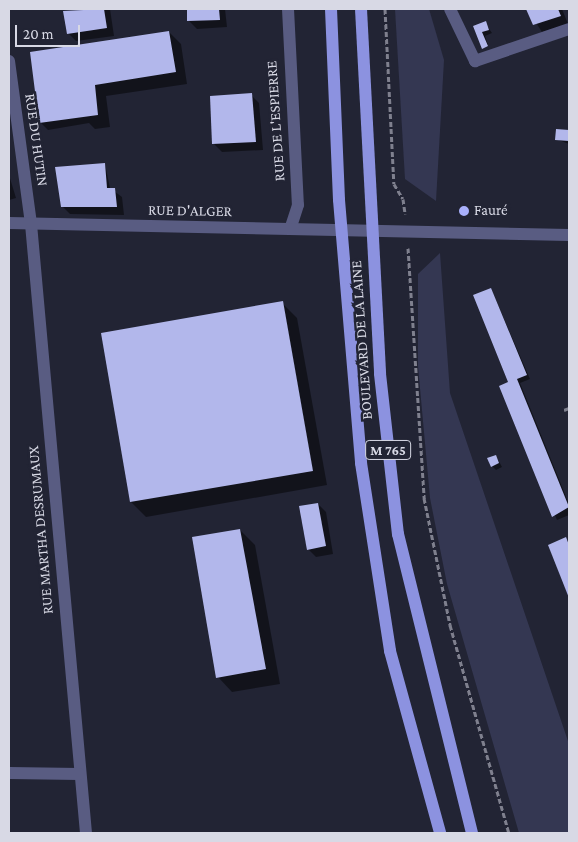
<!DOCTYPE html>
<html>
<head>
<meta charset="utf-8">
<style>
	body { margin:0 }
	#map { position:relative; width:578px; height:842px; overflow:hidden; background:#222434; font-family:"Crimson Pro",serif }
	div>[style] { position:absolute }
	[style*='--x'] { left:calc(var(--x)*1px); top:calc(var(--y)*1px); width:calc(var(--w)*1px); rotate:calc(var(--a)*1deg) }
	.green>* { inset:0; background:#343752 }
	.shadow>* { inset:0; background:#0007 }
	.building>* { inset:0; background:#b2b7eb }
	.path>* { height:3px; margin-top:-1.5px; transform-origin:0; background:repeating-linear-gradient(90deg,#7f808e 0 5px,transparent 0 7.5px) }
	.minor>* { height:12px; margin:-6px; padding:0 6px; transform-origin:6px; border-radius:6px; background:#595c82 }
	.major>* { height:12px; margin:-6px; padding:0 6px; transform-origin:6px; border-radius:6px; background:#8c92e0 }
	.dots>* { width:14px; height:14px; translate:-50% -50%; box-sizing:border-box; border:2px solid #222434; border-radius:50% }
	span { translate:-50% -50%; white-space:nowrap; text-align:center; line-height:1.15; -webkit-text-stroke:5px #222434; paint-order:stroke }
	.shield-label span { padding:1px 4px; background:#222434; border:1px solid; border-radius:4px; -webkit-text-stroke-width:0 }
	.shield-label { font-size:14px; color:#d8d9e5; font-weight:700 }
	.street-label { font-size:15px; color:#d8d9e5 }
	.poi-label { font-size:15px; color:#d8d9e5 }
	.left { translate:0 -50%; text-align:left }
	.frame { position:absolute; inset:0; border:10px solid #d8d9e5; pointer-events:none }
	.scale { position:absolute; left:15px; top:25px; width:65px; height:22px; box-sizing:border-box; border:2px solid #d8d9e5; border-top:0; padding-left:6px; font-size:15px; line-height:18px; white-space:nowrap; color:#d8d9e5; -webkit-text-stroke:4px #222434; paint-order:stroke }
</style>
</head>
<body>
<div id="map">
	<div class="green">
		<i style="clip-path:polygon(395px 9px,429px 9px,444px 60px,436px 201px,405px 179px)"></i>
		<i style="clip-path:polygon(440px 253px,450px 393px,569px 744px,569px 833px,519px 833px,447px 584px,430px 498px,418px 366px,418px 274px)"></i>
	</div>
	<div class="shadow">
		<i style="clip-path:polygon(110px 9px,114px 36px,76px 41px,68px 33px,65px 12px)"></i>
		<i style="clip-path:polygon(188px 9px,225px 9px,227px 27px,197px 29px,189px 21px)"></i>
		<i style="clip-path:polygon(527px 9px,562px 9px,568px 24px,542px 32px)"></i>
		<i style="clip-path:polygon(485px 23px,492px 33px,485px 36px,488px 45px,483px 47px,475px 27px)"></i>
		<i style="clip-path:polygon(169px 32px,181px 44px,187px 84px,106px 96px,110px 127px,95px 129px,89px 123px,48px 130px,40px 122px)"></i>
		<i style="clip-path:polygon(251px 95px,259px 103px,263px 150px,222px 152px,214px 144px)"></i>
		<i style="clip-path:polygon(557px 130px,569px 131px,569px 144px,556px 139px)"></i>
		<i style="clip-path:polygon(9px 152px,9px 175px,16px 198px,9px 200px)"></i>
		<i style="clip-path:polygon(105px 164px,110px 188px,122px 197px,124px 215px,70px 214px,62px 206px)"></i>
		<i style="clip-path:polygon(491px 289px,530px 379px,520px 383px,569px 504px,569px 515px,557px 520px,501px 387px,509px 383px)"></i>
		<i style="clip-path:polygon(282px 303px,297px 318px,327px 485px,146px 517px,131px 502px)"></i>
		<i style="clip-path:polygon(496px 456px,502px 467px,496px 470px,492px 466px)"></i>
		<i style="clip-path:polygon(318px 504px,326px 512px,333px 554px,316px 557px,308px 549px)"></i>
		<i style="clip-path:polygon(240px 530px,255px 545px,280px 684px,232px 692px,218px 677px)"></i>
		<i style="clip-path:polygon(566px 539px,569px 542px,569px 595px,549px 546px)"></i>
	</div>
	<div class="building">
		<i style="clip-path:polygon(104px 9px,107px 28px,67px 34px,63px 11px)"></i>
		<i style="clip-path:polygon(187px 9px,219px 9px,220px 20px,187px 21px)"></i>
		<i style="clip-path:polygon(526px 9px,558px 9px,561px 16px,533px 25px)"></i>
		<i style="clip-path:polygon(486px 21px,489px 30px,482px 32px,488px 46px,482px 49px,473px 26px)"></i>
		<i style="clip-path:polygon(169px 31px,176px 72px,95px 85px,98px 115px,39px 123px,30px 52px)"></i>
		<i style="clip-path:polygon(252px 93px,256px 142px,212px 144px,210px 96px)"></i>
		<i style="clip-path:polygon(556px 129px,569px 130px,569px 141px,555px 140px)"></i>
		<i style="clip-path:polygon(105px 163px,107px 188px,115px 188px,117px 207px,61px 207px,55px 167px)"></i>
		<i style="clip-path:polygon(491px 288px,527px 375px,517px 379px,569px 507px,552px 517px,499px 386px,508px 382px,473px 295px)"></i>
		<i style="clip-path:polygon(283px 301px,313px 471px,130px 502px,101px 333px)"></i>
		<i style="clip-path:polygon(496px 455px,499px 463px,491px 467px,487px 458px)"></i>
		<i style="clip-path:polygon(318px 503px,326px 546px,307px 550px,299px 506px)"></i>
		<i style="clip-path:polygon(240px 529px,266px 669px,216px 678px,192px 537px)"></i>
		<i style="clip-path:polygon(566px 537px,569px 545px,569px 598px,548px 545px)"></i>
	</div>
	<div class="path">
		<i style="--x:385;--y:9;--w:175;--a:87.1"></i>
		<i style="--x:394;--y:184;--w:17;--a:59"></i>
		<i style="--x:403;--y:199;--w:15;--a:82"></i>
		<i style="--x:408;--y:248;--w:251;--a:86.3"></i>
		<i style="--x:424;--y:498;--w:130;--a:78.4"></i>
		<i style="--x:450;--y:625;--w:216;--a:74.2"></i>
		<i style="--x:564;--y:410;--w:5;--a:-22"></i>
	</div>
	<div class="minor">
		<i style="--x:288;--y:9;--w:196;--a:87.1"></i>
		<i style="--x:298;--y:205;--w:25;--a:108"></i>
		<i style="--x:450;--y:9;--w:58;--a:64.3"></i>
		<i style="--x:475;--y:61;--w:99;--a:-18.8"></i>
		<i style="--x:9;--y:61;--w:164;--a:82.3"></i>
		<i style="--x:31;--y:224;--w:611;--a:84.84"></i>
		<i style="--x:9;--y:223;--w:560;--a:1.23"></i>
		<i style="--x:9;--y:773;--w:70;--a:0.8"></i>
	</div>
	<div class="major">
		<i style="--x:331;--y:9;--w:191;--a:87.6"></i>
		<i style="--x:339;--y:200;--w:264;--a:85.2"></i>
		<i style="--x:361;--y:463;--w:190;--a:81.2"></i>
		<i style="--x:390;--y:651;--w:189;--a:74.6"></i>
		<i style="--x:361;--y:9;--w:365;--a:87"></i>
		<i style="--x:380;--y:374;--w:161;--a:83.6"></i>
		<i style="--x:398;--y:534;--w:308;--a:76.1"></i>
	</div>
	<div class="dots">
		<i style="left:464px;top:211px;background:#a9b0fc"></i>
	</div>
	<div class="shield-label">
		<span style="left:388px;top:450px">M 765</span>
	</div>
	<div class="street-label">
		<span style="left:276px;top:121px;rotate:-94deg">RUE DE L'ESPIERRE</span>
		<span style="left:36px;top:140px;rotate:82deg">RUE DU HUTIN</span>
		<span style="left:190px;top:211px;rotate:1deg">RUE D'ALGER</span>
		<span style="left:362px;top:340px;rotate:-94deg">BOULEVARD DE LA LAINE</span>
		<span style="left:41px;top:530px;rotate:-95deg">RUE MARTHA DESRUMAUX</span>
	</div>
	<div class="poi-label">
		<span class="left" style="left:474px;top:211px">Fauré</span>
	</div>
	<div class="frame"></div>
	<div class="scale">20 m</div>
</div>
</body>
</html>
